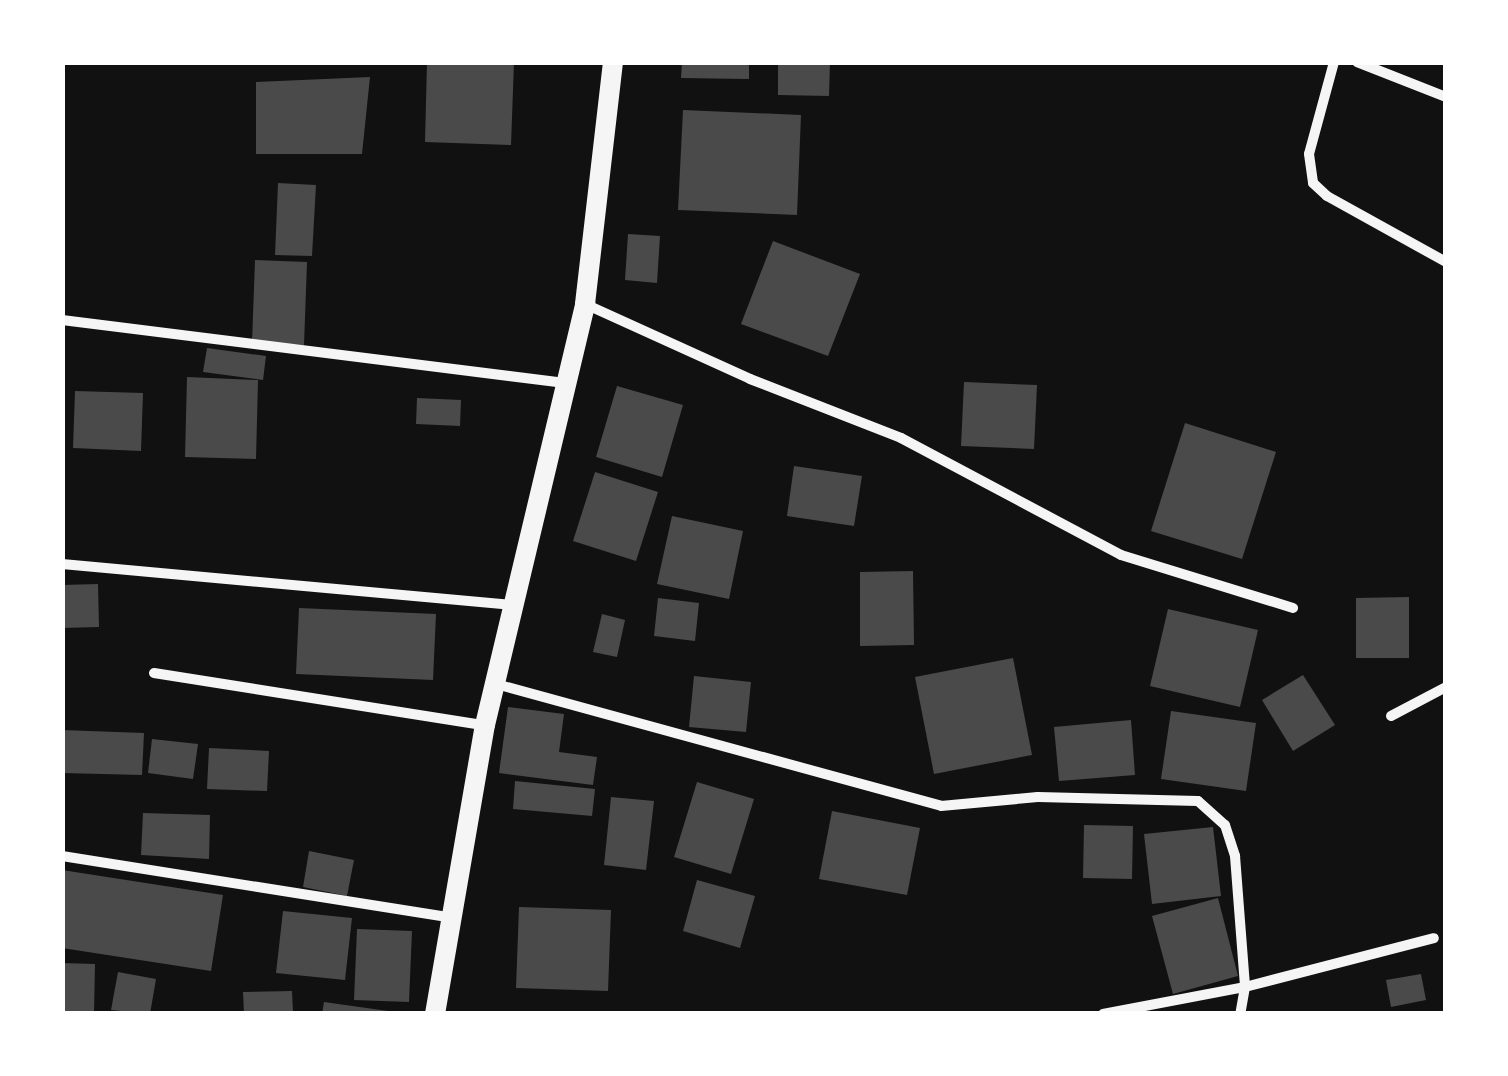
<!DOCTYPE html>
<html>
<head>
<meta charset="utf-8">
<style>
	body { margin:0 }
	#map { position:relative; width:1508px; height:1076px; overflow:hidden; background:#111; font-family:Lato,sans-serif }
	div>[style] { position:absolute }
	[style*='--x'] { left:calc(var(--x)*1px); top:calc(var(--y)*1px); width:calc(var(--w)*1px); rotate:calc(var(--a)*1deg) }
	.building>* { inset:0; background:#4a4a4a }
	.minor>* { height:10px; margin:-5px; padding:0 5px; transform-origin:5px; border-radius:5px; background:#f5f5f5 }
	.secondary>* { height:20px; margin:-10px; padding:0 10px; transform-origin:10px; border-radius:10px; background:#f5f5f5 }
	span { translate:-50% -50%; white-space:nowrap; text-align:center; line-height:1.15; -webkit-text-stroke:9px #fff; paint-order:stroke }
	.frame { position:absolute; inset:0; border:65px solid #fff; pointer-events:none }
</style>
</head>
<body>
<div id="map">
	<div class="building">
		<i style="clip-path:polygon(427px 62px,514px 62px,511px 145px,425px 142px)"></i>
		<i style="clip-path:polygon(682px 62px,749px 62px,749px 79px,681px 78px)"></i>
		<i style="clip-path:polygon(778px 62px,830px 62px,829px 96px,778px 95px)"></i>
		<i style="clip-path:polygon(370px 77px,362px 154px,256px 154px,256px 82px)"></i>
		<i style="clip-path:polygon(683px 110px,801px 115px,797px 215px,678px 210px)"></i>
		<i style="clip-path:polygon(278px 183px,316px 185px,312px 256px,275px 255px)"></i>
		<i style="clip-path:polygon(628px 234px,660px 236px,657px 283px,625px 280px)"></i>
		<i style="clip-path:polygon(773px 241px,860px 274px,828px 356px,741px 324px)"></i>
		<i style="clip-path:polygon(255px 260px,307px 262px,304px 345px,252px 343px)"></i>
		<i style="clip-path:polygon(207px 348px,266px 356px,263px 380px,203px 372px)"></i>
		<i style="clip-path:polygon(187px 377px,258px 380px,256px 459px,185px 457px)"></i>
		<i style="clip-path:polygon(964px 382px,1037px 385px,1034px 449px,961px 446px)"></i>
		<i style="clip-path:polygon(617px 386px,683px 405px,662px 477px,596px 457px)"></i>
		<i style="clip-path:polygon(75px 391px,143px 393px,141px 451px,73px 448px)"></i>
		<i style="clip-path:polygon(417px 398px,461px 400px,460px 426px,416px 424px)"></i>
		<i style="clip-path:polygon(1185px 423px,1276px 452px,1242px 559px,1151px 531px)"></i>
		<i style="clip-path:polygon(794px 466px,862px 476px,854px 526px,787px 516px)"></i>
		<i style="clip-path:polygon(595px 472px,658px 492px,636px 561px,573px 541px)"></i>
		<i style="clip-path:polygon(672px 516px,743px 531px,729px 599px,657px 584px)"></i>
		<i style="clip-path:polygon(913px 571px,914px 645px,860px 646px,860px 572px)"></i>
		<i style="clip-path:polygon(98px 584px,99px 627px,62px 628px,62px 585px)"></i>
		<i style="clip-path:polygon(1409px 597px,1409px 658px,1356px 658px,1356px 598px)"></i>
		<i style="clip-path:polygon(658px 598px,699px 603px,695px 641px,654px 636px)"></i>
		<i style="clip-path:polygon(299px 608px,436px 614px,433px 680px,296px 674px)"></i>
		<i style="clip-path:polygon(1168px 609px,1258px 630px,1240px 707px,1150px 686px)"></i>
		<i style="clip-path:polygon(602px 614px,625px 620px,617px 657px,593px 652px)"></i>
		<i style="clip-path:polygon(1013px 658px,1032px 755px,934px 774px,915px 677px)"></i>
		<i style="clip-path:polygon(1303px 675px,1335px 725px,1293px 751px,1262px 700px)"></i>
		<i style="clip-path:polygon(694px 676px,751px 682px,746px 732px,689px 727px)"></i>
		<i style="clip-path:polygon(508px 707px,564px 714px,559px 752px,597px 757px,593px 785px,499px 773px)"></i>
		<i style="clip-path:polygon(1171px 711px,1256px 723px,1246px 791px,1161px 779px)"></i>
		<i style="clip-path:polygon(1131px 720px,1135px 775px,1059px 781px,1054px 727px)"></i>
		<i style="clip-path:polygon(62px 730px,144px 733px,142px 775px,62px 773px)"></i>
		<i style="clip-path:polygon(152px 739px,198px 744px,193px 779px,148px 773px)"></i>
		<i style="clip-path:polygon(209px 748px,269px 751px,267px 791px,207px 789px)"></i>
		<i style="clip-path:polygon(515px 781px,595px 789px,592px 816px,513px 809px)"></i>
		<i style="clip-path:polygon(697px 782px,754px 799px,731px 874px,674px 857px)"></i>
		<i style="clip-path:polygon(611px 797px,654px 801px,646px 870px,604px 865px)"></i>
		<i style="clip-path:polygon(832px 811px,920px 828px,907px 895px,819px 879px)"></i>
		<i style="clip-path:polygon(143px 813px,210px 815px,209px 859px,141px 855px)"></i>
		<i style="clip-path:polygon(1084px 825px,1133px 826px,1132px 879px,1083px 878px)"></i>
		<i style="clip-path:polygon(1213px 827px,1221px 896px,1152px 904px,1144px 834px)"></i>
		<i style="clip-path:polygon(309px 851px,354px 860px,347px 896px,303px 887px)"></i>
		<i style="clip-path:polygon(62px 870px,223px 895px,211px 971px,62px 948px)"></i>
		<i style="clip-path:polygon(697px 880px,755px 896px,740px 948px,683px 931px)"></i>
		<i style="clip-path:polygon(1218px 898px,1238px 976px,1173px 994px,1152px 916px)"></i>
		<i style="clip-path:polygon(519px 907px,611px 910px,608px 991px,516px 988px)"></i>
		<i style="clip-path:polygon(283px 911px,352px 918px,345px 980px,276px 973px)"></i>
		<i style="clip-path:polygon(357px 929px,412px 931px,409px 1002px,354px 1000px)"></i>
		<i style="clip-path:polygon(62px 963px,95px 964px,94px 1014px,62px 1014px)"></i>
		<i style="clip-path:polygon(118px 972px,156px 979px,150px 1014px,111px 1010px)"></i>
		<i style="clip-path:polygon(1421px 974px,1426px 1000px,1391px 1007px,1386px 980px)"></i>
		<i style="clip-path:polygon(292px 991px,293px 1012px,244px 1014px,243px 992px)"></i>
		<i style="clip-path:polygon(324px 1002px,388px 1011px,388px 1014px,322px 1014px)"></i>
	</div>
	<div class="minor">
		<i style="--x:1334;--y:62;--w:95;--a:105.2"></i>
		<i style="--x:1309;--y:154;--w:29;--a:82"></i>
		<i style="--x:1313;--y:183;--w:19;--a:43"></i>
		<i style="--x:1327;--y:196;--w:136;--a:29"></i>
		<i style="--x:1357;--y:62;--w:96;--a:21.5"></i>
		<i style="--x:585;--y:304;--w:181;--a:24.4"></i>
		<i style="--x:750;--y:379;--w:162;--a:21.3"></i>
		<i style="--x:901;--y:438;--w:249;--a:28"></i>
		<i style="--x:1121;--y:555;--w:180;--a:17.1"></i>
		<i style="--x:62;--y:320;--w:507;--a:7.14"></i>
		<i style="--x:62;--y:564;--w:455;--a:5.2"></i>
		<i style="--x:154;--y:673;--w:334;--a:9"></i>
		<i style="--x:496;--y:684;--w:461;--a:15.3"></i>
		<i style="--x:941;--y:806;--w:97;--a:-5.3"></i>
		<i style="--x:1038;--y:797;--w:160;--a:1.4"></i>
		<i style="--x:1198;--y:801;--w:36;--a:42"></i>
		<i style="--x:1225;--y:825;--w:33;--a:72"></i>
		<i style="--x:1235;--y:856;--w:131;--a:85.6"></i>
		<i style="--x:1245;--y:987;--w:27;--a:100"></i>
		<i style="--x:1391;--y:716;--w:62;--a:-27.8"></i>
		<i style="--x:62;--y:856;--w:395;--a:9"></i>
		<i style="--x:1103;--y:1014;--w:145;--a:-10.8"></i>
		<i style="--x:1245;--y:987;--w:195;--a:-14.5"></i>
	</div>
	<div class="secondary">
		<i style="--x:435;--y:1014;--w:293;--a:-80.2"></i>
		<i style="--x:485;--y:725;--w:433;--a:-76.6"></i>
		<i style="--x:585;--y:304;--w:244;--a:-83.4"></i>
	</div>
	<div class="frame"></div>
</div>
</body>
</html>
